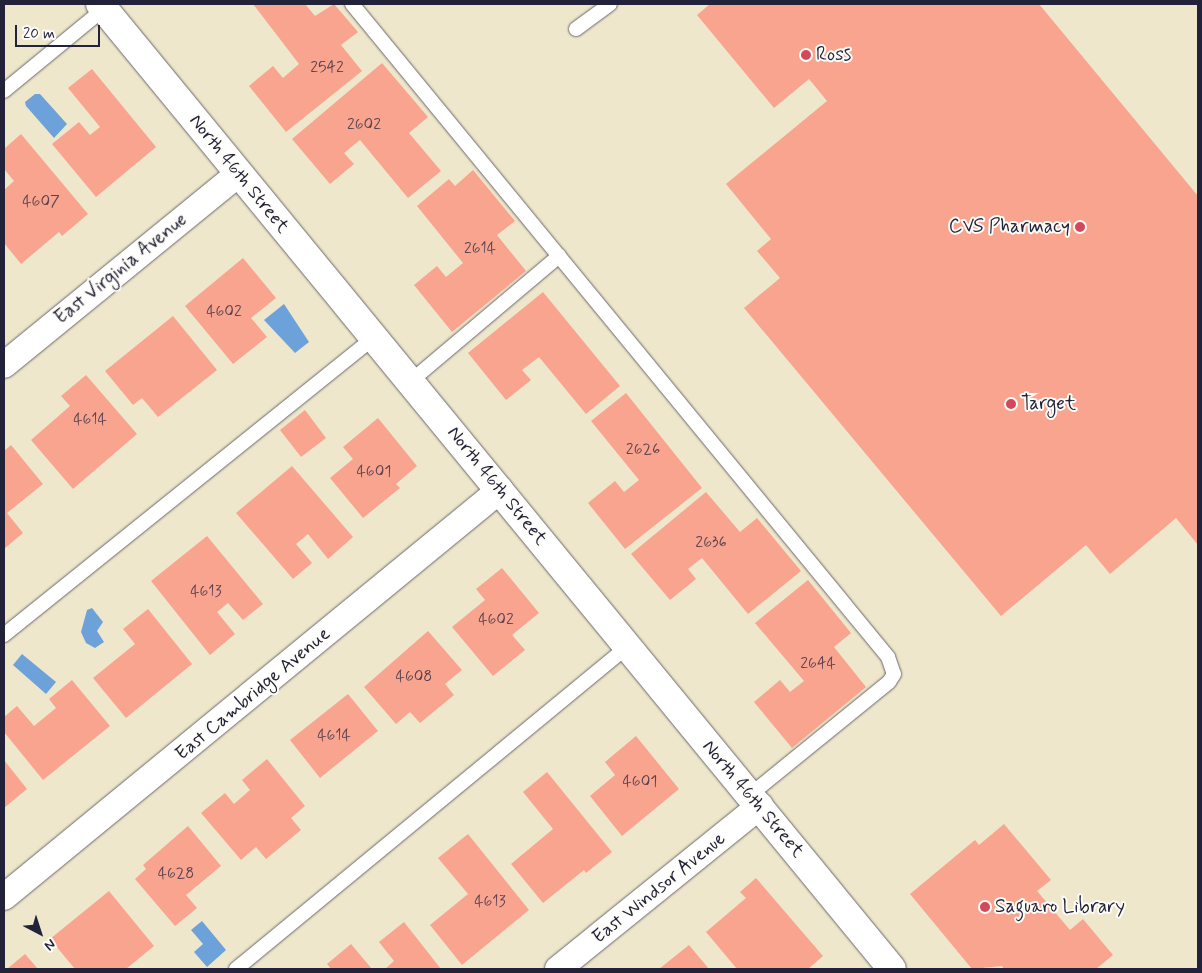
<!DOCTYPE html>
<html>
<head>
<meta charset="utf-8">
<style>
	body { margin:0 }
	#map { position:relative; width:1202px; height:973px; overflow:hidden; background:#efe7cb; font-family:Mynerve,sans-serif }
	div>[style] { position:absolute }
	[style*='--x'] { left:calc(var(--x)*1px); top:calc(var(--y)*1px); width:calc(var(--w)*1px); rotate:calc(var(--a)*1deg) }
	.water>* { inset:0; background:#6ca1d9 }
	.building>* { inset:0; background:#f8a48f }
	.roads { filter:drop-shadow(0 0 1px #6a676d) drop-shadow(0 0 1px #6a676d) }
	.service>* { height:14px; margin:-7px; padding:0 7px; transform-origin:7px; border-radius:7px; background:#fff }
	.minor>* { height:26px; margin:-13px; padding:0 13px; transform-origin:13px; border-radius:13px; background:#fff }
	.tertiary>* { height:28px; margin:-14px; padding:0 14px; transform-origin:14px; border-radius:14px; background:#fff }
	.dots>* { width:14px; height:14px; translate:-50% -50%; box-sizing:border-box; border:2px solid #fdfcf7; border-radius:50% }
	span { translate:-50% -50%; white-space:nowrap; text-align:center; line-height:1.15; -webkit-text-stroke:4px #fdfcf7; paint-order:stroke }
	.number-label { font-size:16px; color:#584250 }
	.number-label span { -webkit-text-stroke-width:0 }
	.poi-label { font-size:19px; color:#22223b }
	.left { translate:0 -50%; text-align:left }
	.right { translate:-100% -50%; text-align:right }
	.street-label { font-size:19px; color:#22223b }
	.frame { position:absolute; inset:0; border:5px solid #22223b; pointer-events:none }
	.north { position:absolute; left:15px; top:908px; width:50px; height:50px; -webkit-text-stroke:4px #fdfcf7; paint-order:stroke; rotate:140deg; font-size:14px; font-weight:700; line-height:20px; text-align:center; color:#22223b }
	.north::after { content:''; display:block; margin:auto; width:18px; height:22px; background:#22223b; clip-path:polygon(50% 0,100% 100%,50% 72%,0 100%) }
	.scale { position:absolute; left:15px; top:25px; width:85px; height:22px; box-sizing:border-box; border:2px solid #22223b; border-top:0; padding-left:6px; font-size:15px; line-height:18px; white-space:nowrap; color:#22223b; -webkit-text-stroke:4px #fdfcf7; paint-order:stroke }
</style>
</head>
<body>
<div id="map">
	<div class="water">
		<i style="clip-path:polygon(35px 94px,40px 94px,67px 124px,54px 138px,26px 106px,25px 102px)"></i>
		<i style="clip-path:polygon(284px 304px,309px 342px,295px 353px,264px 320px)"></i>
		<i style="clip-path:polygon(92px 608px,103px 622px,97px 631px,104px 642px,95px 648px,86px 643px,81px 632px,87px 610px)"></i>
		<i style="clip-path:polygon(22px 654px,56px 682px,46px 694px,13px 665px)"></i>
		<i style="clip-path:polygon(202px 921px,226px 950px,207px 967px,194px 952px,203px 944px,191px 930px)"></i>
	</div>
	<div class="building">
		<i style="clip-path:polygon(253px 4px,305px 4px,315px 16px,334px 4px,358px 32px,341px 45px,362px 71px,286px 132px,249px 86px,273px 66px,283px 78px,299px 64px)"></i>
		<i style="clip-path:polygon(710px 4px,1039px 4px,1198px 196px,1198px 545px,1176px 518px,1110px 574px,1086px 545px,1001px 616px,744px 308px,780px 278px,757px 251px,771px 239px,726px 184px,827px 101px,809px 79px,774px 108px,697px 15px)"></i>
		<i style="clip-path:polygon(382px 63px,428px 117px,409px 133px,441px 171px,408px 198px,360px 140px,344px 153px,354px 164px,330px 184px,292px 139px)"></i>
		<i style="clip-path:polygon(92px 69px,156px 147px,96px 197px,52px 144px,79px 122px,90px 135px,100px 127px,68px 88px)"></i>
		<i style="clip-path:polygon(21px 134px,88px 214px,62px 236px,59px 232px,21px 264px,4px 243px,4px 190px,14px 181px,4px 169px,4px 149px)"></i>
		<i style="clip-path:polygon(473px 170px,515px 221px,497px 235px,526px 271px,452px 332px,414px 285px,437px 266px,446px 277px,463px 263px,417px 206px,449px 179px,455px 186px)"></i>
		<i style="clip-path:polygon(243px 258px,276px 298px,251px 318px,267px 337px,233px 364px,185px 306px)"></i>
		<i style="clip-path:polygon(543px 292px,620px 386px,586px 414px,539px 357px,522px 370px,531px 380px,506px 400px,468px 353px)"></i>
		<i style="clip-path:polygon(173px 316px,217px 370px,158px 417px,142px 398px,133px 405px,105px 371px)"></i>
		<i style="clip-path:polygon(86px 375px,137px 434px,73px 489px,31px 440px,70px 406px,61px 396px)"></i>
		<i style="clip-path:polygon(626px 393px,702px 488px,625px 549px,588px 503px,615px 481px,624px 492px,639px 480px,591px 421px)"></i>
		<i style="clip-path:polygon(305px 410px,326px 438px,301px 457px,280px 430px)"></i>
		<i style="clip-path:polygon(378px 418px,417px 466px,396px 484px,400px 488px,363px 518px,330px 478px,353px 459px,343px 447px)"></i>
		<i style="clip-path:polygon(11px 445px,43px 484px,7px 513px,23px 533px,4px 549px,4px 451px)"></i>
		<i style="clip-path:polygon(292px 466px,353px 537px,328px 559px,308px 534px,296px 544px,312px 563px,293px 579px,236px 513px)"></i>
		<i style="clip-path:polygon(706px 492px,740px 532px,757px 518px,801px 571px,748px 614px,702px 558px,688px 569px,696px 579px,670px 600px,631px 554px)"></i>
		<i style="clip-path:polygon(207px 536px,263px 604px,243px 620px,228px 603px,217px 612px,235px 634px,210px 655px,151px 581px)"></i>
		<i style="clip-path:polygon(502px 568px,539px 613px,512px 635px,525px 650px,493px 676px,452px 627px,485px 600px,476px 589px)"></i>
		<i style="clip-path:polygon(808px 580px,851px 633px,834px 647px,866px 687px,792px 748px,754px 702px,780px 680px,790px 692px,804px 681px,755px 623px)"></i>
		<i style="clip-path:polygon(148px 609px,192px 664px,126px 718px,93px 678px,135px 644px,123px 629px)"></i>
		<i style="clip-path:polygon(428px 631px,462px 670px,445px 684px,454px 695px,420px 723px,410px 712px,396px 724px,364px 687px)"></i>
		<i style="clip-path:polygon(72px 680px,110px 726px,43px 780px,4px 732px,4px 717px,17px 706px,34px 726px,56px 708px,49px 699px)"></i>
		<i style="clip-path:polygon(348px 694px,378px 731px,320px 778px,290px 740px)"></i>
		<i style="clip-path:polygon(636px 736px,679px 789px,622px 836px,590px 796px,615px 775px,605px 762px)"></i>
		<i style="clip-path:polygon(267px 759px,305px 806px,291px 818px,301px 830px,266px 859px,256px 847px,241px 860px,201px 813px,225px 793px,234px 804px,250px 790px,242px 780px)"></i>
		<i style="clip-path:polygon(4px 760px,27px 789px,4px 808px)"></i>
		<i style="clip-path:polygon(547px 772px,612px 852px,586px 873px,584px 870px,543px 903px,511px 864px,553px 829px,523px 792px)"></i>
		<i style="clip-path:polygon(1004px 824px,1051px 880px,1037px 891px,1070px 930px,1083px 919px,1113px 955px,1096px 969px,1004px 969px,1002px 966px,972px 969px,910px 894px,975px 840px,979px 845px)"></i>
		<i style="clip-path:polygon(188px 826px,221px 866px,186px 895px,197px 908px,175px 926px,135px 879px,146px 869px,143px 865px)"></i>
		<i style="clip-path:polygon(468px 834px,529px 910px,462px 965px,430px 925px,468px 894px,438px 858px)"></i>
		<i style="clip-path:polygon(756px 878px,823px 956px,808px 969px,737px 969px,706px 932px,746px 898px,740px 892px)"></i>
		<i style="clip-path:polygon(109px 891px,154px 946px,126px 969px,75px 969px,50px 939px)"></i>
		<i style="clip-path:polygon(404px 922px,441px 969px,385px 969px,394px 961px,379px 942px)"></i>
		<i style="clip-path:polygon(351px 944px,372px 969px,331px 969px,327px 964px)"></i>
		<i style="clip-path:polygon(689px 945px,709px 969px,659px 969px)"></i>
		<i style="clip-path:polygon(25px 954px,38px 969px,7px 969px)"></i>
	</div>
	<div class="roads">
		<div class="service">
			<i style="--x:352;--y:4;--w:845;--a:50.62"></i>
			<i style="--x:888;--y:657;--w:18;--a:71"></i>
			<i style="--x:894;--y:674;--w:9;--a:122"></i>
			<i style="--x:889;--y:682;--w:179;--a:140.9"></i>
			<i style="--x:576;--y:29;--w:42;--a:-36.3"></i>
			<i style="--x:4;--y:91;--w:129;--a:-39.4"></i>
			<i style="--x:411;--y:381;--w:194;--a:-40.2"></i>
			<i style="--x:4;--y:635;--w:476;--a:-38.8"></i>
			<i style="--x:236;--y:969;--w:507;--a:-39.47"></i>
		</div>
		<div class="minor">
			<i style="--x:4;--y:365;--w:303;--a:-39.2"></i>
			<i style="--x:4;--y:897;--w:642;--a:-39.37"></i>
			<i style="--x:558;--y:969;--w:260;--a:-38.9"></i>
		</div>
		<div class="tertiary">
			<i style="--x:100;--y:4;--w:1248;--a:50.62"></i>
		</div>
	</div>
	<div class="dots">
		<i style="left:806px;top:55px;background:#d1495b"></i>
		<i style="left:1080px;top:227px;background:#d1495b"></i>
		<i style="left:1011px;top:404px;background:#d1495b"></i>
		<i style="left:985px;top:907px;background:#d1495b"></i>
	</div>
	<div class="number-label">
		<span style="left:327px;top:68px">2542</span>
		<span style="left:364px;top:125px">2602</span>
		<span style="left:41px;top:202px">4607</span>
		<span style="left:480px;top:249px">2614</span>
		<span style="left:224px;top:312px">4602</span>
		<span style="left:90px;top:420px">4614</span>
		<span style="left:643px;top:450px">2626</span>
		<span style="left:374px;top:472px">4601</span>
		<span style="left:711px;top:543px">2636</span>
		<span style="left:206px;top:592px">4613</span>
		<span style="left:496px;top:620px">4602</span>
		<span style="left:818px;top:664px">2644</span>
		<span style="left:414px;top:677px">4608</span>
		<span style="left:334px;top:736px">4614</span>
		<span style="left:640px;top:782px">4601</span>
		<span style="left:176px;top:874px">4628</span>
		<span style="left:490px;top:902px">4613</span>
	</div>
	<div class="poi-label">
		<span class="left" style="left:816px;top:55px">Ross</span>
		<span class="right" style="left:1070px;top:227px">CVS Pharmacy</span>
		<span class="left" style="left:1021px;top:404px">Target</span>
		<span class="left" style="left:995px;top:907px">Saguaro Library</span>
	</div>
	<div class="street-label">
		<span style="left:239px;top:174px;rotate:51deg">North 46th Street</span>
		<span style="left:121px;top:269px;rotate:-39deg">East Virginia Avenue</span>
		<span style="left:497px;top:486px;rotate:51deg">North 46th Street</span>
		<span style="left:253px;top:694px;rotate:-40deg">East Cambridge Avenue</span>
		<span style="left:753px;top:799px;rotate:50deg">North 46th Street</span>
		<span style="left:659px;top:888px;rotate:-39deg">East Windsor Avenue</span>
	</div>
	<div class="frame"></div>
	<div class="north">N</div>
	<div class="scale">20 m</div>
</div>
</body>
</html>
